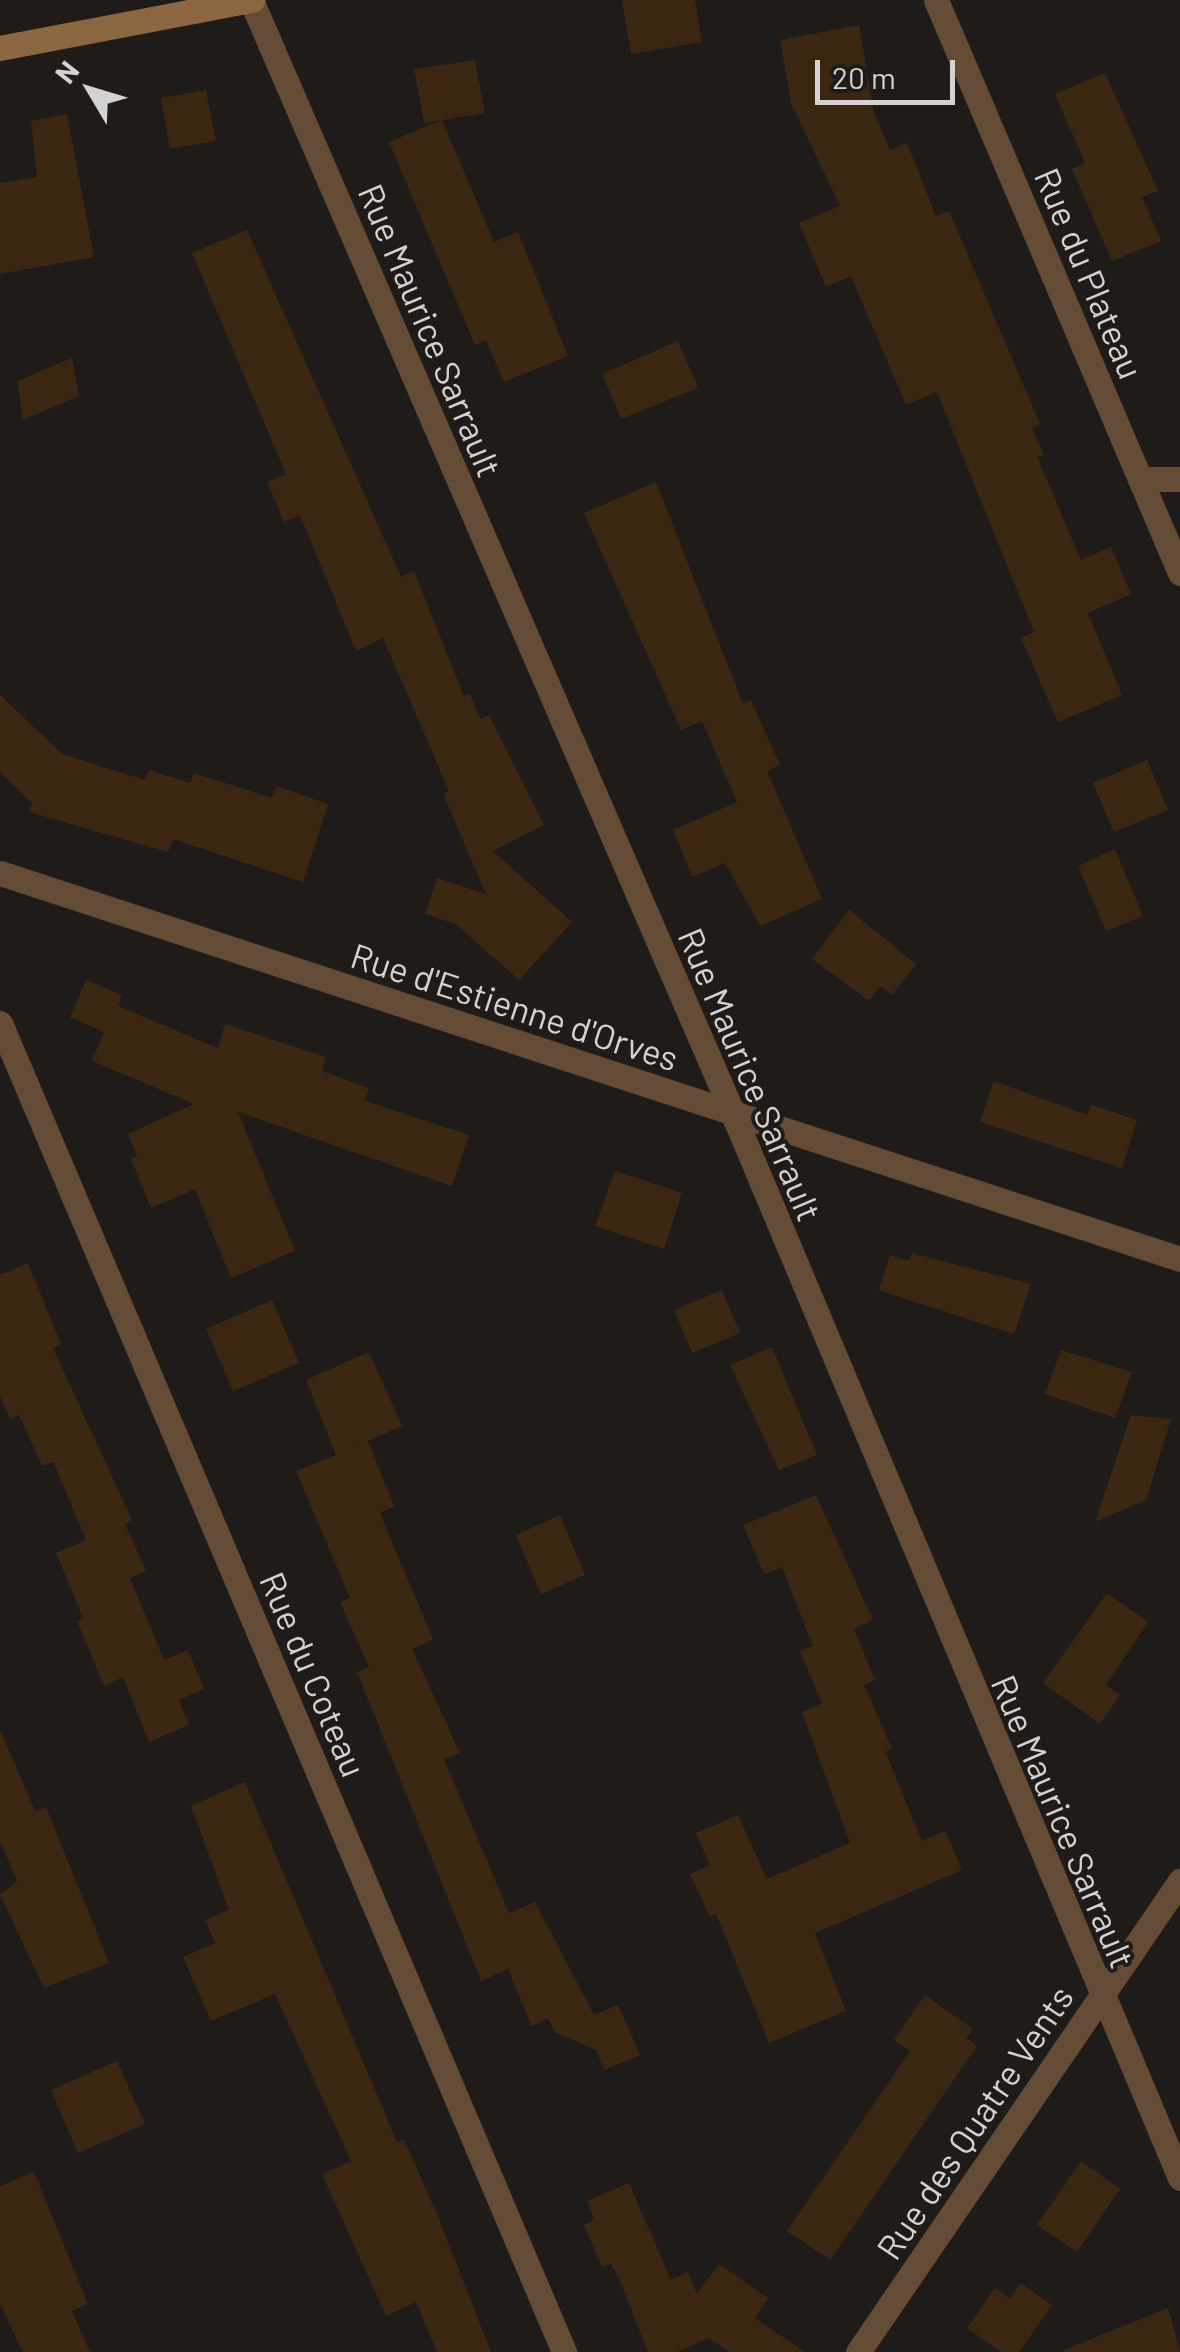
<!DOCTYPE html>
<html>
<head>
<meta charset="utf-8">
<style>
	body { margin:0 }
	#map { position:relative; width:1180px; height:2352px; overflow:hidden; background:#1f1b19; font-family:Barlow,sans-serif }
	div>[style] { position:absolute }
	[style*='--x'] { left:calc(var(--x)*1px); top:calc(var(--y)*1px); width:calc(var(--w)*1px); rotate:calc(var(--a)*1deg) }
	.building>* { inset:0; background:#3b2612 }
	.street>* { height:25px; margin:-12.5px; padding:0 12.5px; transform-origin:12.5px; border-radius:12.5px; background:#644b35 }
	.secondary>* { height:25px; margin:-12.5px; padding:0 12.5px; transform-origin:12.5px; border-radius:12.5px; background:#8c6641 }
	span { translate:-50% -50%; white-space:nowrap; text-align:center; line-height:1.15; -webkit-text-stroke:8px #1f1b19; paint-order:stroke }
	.street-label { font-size:35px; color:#d4d2d0 }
	.north { position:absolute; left:40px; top:40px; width:100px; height:100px; -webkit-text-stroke:8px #1f1b19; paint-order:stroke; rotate:308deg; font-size:28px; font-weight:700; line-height:40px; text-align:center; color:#d4d2d0 }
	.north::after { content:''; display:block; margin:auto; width:35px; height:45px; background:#d4d2d0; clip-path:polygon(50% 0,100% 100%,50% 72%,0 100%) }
	.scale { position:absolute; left:815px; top:60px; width:140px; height:45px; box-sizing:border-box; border:5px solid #d4d2d0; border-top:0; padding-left:12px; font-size:30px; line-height:35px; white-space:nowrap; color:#d4d2d0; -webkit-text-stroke:8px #1f1b19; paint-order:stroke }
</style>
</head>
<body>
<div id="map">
	<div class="building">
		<i style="clip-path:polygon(622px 0,695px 0,702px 42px,631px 54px)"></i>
		<i style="clip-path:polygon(859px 25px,874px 113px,890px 150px,907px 143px,936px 216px,949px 211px,1040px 424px,1032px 428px,1044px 455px,1037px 457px,1081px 560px,1111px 547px,1131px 594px,1088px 613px,1122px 695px,1058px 722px,1021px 638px,1034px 632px,937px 392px,906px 405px,851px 276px,826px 287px,799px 223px,840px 206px,791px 103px,780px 40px)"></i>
		<i style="clip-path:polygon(475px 60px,485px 113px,424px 123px,414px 69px)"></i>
		<i style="clip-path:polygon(1105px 73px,1158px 191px,1142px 197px,1161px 241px,1112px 261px,1072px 169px,1085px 163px,1055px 94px)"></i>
		<i style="clip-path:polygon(206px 90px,216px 141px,170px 149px,161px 98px)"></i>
		<i style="clip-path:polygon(67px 114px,94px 257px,0 274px,0 183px,37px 177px,31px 121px)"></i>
		<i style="clip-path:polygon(442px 120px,494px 242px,518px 232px,568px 356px,504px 382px,486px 340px,475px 345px,389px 142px)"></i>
		<i style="clip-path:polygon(247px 230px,401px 577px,414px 571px,464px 696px,470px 694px,480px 719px,489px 715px,544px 825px,493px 851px,572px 922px,519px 980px,456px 924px,425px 914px,437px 878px,486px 894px,443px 794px,449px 791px,383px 638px,356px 651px,300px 515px,284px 522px,267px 482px,286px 474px,192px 253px)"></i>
		<i style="clip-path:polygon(678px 341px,698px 388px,621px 419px,602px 374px)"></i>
		<i style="clip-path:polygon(72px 358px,79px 396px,23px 420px,17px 381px)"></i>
		<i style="clip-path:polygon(656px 482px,743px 704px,751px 700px,780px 765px,767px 771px,822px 899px,760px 926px,725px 863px,692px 877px,673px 830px,737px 802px,702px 721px,681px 730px,584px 513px)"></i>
		<i style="clip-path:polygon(0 695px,62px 754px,145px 780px,149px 770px,190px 783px,194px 773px,272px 798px,276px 786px,328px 804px,303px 882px,173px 839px,168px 852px,29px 812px,32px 803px,0 772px)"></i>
		<i style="clip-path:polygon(1147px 760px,1168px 810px,1114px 832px,1093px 783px)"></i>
		<i style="clip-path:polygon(1115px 849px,1143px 916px,1106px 931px,1078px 866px)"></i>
		<i style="clip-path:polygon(849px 910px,916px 964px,892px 995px,880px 986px,869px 1001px,812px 959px)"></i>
		<i style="clip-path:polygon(86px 980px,122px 995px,118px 1006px,218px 1048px,225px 1024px,326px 1057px,322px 1071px,369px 1088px,365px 1101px,469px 1135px,452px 1186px,238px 1112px,295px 1251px,231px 1278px,195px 1189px,151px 1208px,131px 1159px,137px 1156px,128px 1134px,194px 1104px,92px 1061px,104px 1032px,70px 1017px)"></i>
		<i style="clip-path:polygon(994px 1081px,1087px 1115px,1091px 1105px,1137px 1120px,1122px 1168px,980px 1122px)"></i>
		<i style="clip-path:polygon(615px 1171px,682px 1193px,664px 1249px,595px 1226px)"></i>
		<i style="clip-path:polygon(912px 1253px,1031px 1284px,1014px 1334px,879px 1290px,890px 1255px,909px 1261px)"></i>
		<i style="clip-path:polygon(28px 1263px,61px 1344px,53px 1348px,132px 1520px,125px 1524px,146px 1571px,130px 1578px,164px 1660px,188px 1650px,204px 1689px,179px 1700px,189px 1725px,149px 1742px,123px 1677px,104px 1686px,77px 1621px,83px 1618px,56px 1553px,86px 1540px,53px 1461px,42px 1466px,19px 1415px,10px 1420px,0 1396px,0 1275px)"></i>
		<i style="clip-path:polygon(722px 1290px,740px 1333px,692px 1353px,674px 1310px)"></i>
		<i style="clip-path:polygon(272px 1300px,299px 1363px,233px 1391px,206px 1329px)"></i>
		<i style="clip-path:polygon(772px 1347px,817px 1455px,779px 1470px,730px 1365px)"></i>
		<i style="clip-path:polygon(1061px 1350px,1132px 1372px,1115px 1418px,1045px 1394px)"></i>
		<i style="clip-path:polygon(369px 1352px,402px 1426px,344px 1451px,368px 1441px,394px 1506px,380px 1513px,433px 1640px,412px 1649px,460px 1753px,444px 1759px,509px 1913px,535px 1902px,594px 2015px,618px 2005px,640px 2055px,604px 2070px,596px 2050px,555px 2032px,548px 2018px,532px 2026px,508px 1969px,481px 1981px,357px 1672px,369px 1667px,340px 1602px,350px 1598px,296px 1471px,336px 1455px,306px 1380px)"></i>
		<i style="clip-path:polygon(1131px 1415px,1171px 1419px,1146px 1500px,1095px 1522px)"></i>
		<i style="clip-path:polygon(816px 1495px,873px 1620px,854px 1629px,875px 1680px,864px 1685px,892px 1749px,885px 1752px,922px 1841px,945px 1831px,962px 1870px,815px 1933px,846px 2011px,769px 2043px,716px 1914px,710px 1917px,690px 1874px,710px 1865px,696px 1833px,738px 1815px,767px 1879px,850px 1843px,802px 1712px,822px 1703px,800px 1651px,813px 1646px,782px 1567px,764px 1574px,743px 1525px)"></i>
		<i style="clip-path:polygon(560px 1515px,585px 1575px,541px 1594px,516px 1535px)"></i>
		<i style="clip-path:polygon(1107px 1593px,1148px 1622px,1106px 1685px,1120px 1695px,1100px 1724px,1043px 1683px)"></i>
		<i style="clip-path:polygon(0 1730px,35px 1811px,46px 1807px,109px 1963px,44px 1988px,0 1895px,17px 1881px,0 1841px)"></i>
		<i style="clip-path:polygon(245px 1782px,397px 2142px,404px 2139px,436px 2212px,491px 2352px,437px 2352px,416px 2302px,386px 2316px,322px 2174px,351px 2161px,275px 1994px,211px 2021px,183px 1957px,215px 1943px,205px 1920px,229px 1910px,191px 1806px)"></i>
		<i style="clip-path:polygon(925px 1995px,973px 2029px,966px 2038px,977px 2046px,830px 2260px,787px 2231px,910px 2051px,894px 2040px)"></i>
		<i style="clip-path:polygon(117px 2061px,145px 2124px,78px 2153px,51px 2090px)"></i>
		<i style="clip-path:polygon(1081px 2161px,1120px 2189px,1077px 2252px,1037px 2225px)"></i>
		<i style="clip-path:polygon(34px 2172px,88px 2304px,72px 2311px,90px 2352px,23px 2352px,0 2304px,0 2186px)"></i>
		<i style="clip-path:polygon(629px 2183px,671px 2280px,688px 2272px,697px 2294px,719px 2264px,768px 2298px,755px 2318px,805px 2352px,729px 2352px,709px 2338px,677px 2352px,648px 2352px,618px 2276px,611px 2264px,602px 2267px,584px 2225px,594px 2220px,587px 2201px)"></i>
		<i style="clip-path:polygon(1020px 2283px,1052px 2305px,1019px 2352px,1001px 2352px,967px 2328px,995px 2288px,1010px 2299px)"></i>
		<i style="clip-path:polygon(1168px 2308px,1180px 2352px,1064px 2352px,1064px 2350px)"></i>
	</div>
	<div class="street">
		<i style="--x:251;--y:0;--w:1214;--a:66.6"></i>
		<i style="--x:733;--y:1114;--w:1154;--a:67.21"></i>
		<i style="--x:936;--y:0;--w:623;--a:66.93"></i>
		<i style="--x:1140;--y:479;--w:40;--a:0"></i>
		<i style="--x:0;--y:873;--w:1242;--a:18.11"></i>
		<i style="--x:0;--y:1023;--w:1444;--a:67"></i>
		<i style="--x:858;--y:2352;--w:571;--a:-55.64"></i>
	</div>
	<div class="secondary">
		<i style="--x:0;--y:48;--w:257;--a:-10.8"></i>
	</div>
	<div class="street-label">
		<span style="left:1090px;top:273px;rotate:67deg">Rue du Plateau</span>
		<span style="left:431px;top:330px;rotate:67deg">Rue Maurice Sarrault</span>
		<span style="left:515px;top:1006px;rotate:18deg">Rue d'Estienne d'Orves</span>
		<span style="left:751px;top:1074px;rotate:67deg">Rue Maurice Sarrault</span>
		<span style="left:314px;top:1674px;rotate:67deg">Rue du Coteau</span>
		<span style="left:1064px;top:1821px;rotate:67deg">Rue Maurice Sarrault</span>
		<span style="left:974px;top:2122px;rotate:-56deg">Rue des Quatre Vents</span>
	</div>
	<div class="north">N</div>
	<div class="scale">20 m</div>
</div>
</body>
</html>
